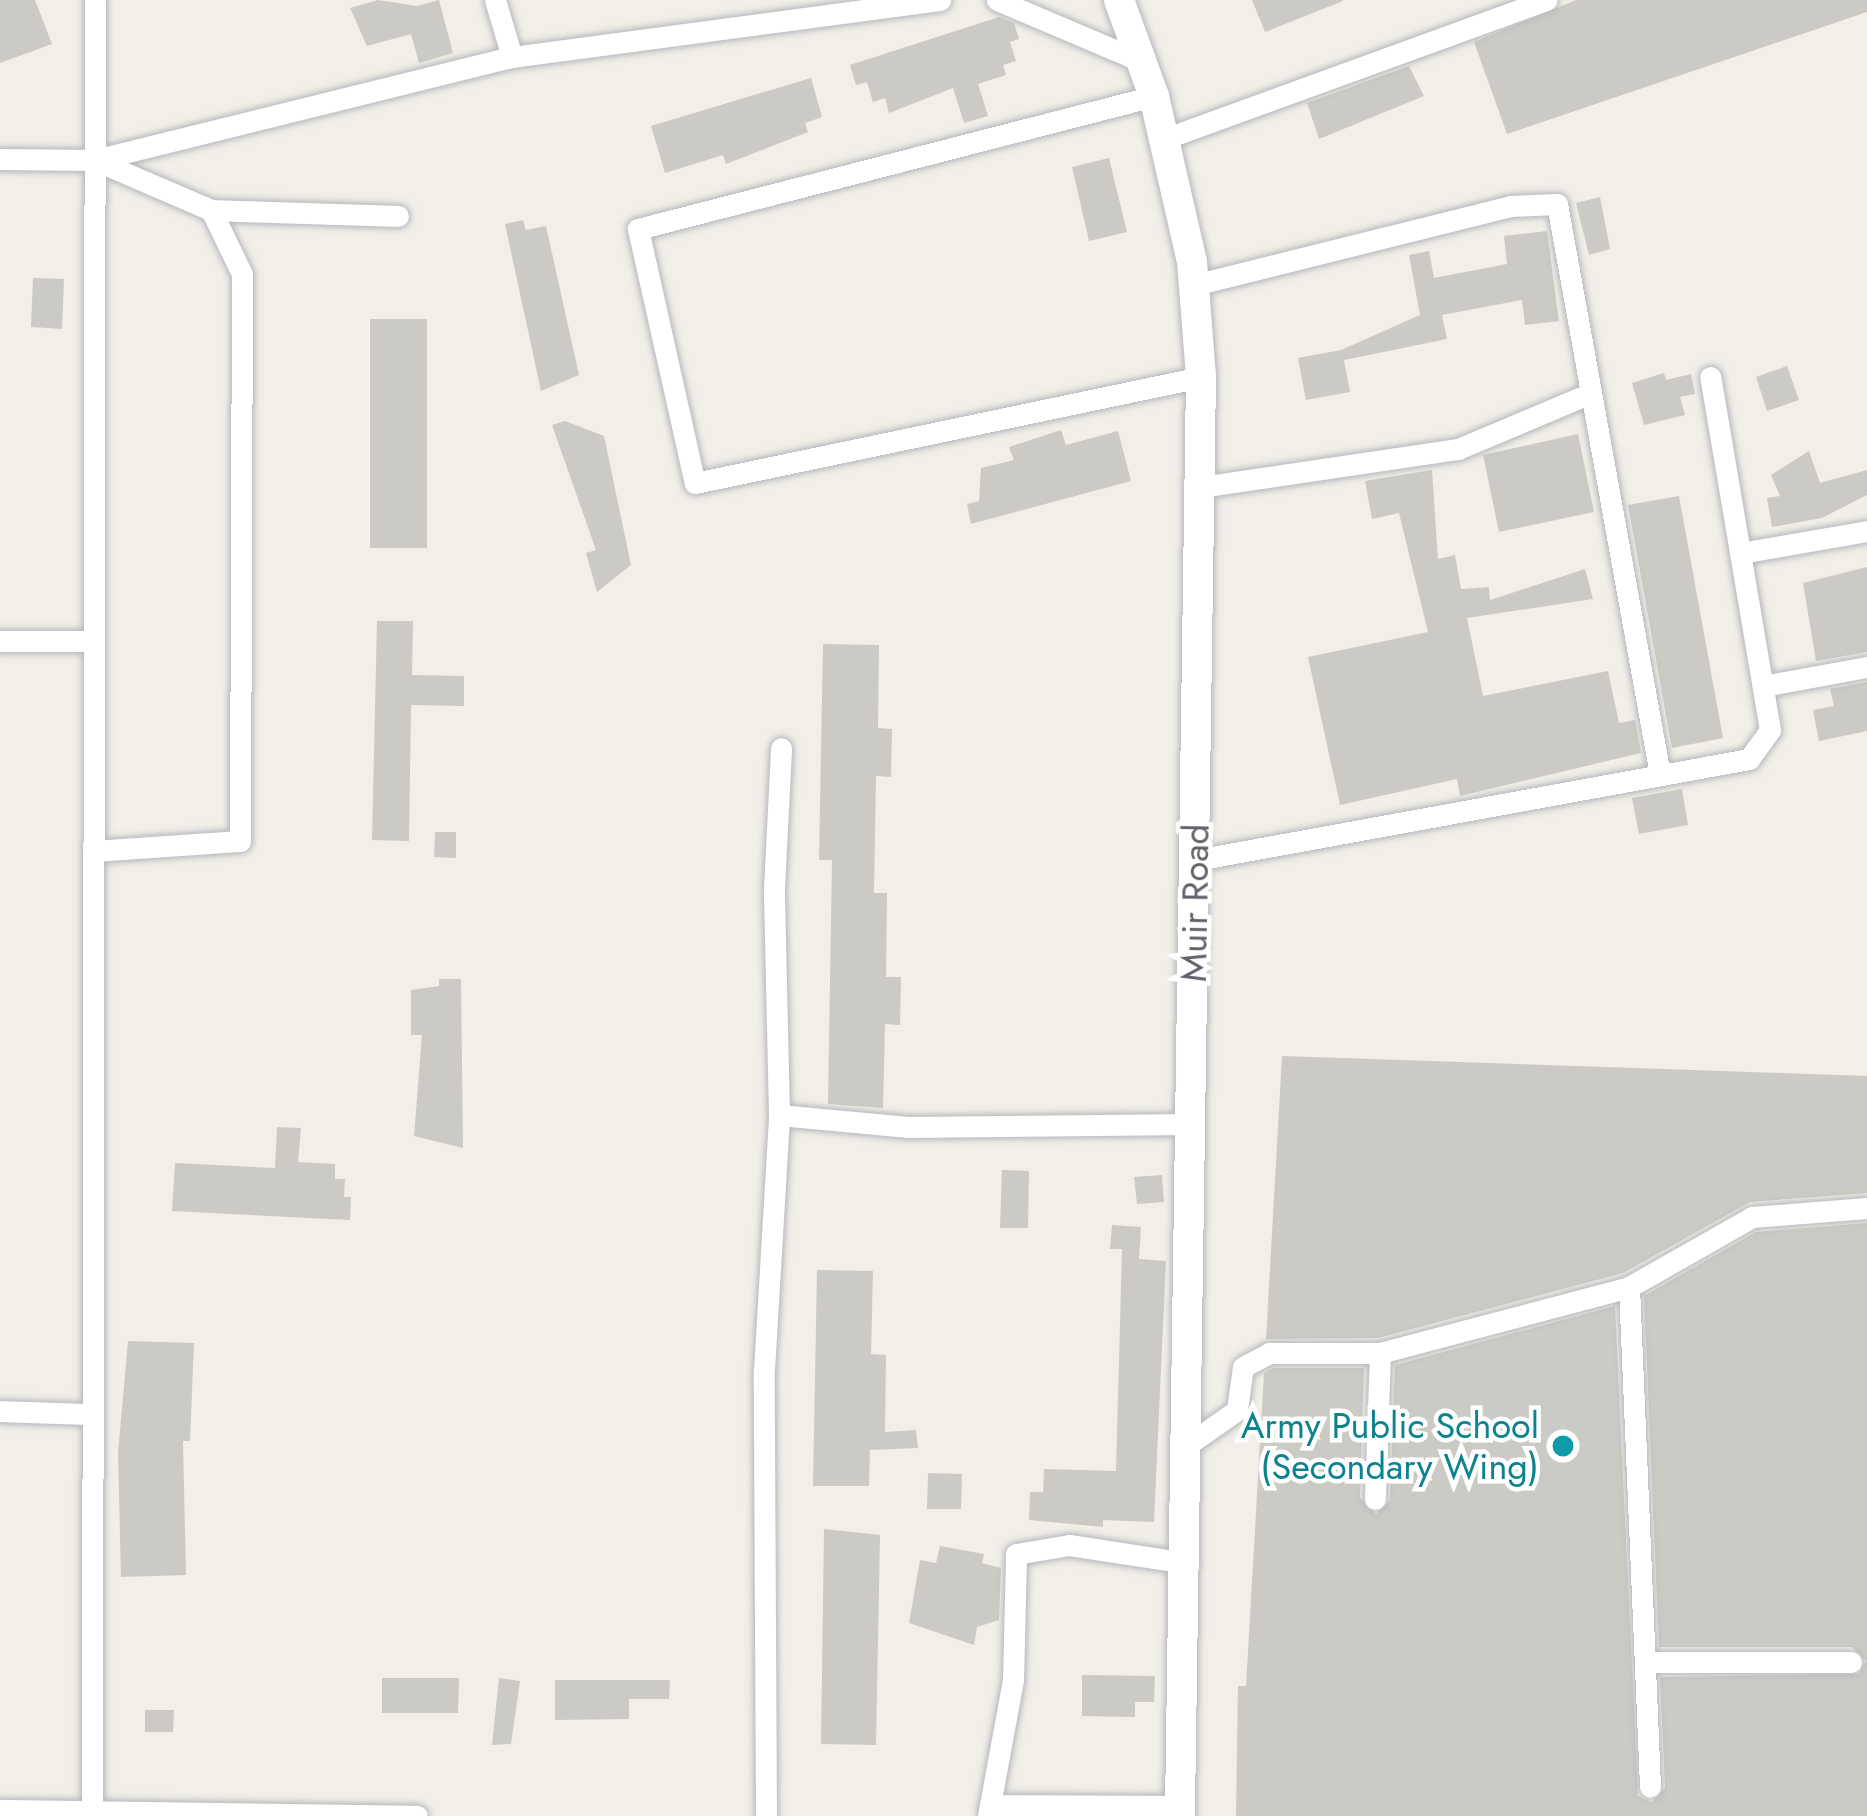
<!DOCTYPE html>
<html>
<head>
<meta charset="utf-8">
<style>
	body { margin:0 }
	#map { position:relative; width:1867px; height:1816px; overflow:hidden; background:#f1efe8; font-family:Jost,sans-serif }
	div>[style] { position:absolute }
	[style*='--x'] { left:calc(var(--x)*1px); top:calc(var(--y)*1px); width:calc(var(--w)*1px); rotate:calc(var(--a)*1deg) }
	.building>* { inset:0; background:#cccac5 }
	.roads { filter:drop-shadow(0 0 3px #b5b8bc) drop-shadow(0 0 3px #b5b8bc) }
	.street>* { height:21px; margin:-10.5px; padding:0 10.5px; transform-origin:10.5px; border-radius:10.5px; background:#fff }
	.secondary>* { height:30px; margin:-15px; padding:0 15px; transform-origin:15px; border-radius:15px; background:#fff }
	.dots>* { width:33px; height:33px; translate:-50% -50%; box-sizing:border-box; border:6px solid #fff; border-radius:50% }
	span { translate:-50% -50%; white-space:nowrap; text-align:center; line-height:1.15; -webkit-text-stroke:9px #fff; paint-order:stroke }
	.street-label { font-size:36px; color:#5f6368 }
	.culture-label { font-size:36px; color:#0d838f }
	.right { translate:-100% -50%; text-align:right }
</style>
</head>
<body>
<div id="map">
	<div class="building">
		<i style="clip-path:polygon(0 0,35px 0,52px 44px,0 63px)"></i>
		<i style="clip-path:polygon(378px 0,417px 6px,439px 0,453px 53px,419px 63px,411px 34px,367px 46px,350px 8px)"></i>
		<i style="clip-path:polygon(1252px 0,1342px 0,1343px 1px,1265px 32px)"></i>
		<i style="clip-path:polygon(1576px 0,1867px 0,1867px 12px,1507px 134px,1474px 42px)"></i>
		<i style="clip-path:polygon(999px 17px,1014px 23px,1019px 39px,1010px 42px,1016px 61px,1003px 65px,1006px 75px,978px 84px,988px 116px,964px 123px,953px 88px,889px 113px,885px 98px,873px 102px,867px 82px,856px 85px,850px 65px)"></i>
		<i style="clip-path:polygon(1409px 66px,1424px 96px,1319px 139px,1307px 103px)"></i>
		<i style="clip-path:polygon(811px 78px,822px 117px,805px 123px,808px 132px,726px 164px,723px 155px,665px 173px,651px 126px)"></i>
		<i style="clip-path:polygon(1109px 158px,1127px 232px,1089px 241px,1072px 167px)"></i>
		<i style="clip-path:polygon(1600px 197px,1610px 249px,1589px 255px,1576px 203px)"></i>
		<i style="clip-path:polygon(523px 220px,526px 230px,546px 226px,579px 375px,541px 391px,505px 224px)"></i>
		<i style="clip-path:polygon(1547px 231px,1559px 321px,1525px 325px,1522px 300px,1442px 315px,1447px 339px,1344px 360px,1350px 392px,1306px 400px,1298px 358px,1341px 350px,1420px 315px,1409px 255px,1429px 251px,1434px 278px,1507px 264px,1504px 236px)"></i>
		<i style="clip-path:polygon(33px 278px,64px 279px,62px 329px,31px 327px)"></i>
		<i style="clip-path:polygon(370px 319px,427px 319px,427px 548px,370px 548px)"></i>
		<i style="clip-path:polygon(1787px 366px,1799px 400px,1767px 411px,1756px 377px)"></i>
		<i style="clip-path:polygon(1664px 373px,1666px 380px,1691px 374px,1695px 394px,1680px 397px,1685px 415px,1644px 425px,1632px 383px)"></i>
		<i style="clip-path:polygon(565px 421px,604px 436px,631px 565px,597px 592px,586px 553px,596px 550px,552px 425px)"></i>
		<i style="clip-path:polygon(1061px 430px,1066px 445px,1118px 431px,1131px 481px,971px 524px,967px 504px,979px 501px,981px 468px,1014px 460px,1009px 447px)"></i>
		<i style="clip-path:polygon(1578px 434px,1594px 512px,1499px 532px,1483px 455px)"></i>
		<i style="clip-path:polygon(1809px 451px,1820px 483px,1867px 470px,1867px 495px,1822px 518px,1772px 527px,1767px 498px,1780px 496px,1771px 475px)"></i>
		<i style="clip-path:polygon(1432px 470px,1438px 559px,1455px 555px,1461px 589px,1489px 587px,1490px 600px,1585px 569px,1593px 599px,1467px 618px,1483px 696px,1608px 671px,1619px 723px,1635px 720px,1641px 753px,1460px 796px,1457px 779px,1340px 805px,1308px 657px,1428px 632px,1399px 513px,1372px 519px,1365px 481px)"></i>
		<i style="clip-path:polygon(1679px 496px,1723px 738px,1672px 748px,1628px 505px)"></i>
		<i style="clip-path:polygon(1867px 567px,1867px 652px,1816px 661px,1803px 583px)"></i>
		<i style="clip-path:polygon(377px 621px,413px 621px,412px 675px,464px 676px,464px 706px,411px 705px,409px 841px,372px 840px)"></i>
		<i style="clip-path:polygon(823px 644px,879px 645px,878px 728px,892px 729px,891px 777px,876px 776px,874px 893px,887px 893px,886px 977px,901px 977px,900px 1025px,885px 1024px,883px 1108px,828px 1104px,832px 860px,819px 860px)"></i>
		<i style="clip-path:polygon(1867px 682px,1867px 731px,1819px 741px,1813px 710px,1834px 706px,1830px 689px)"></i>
		<i style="clip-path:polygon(1682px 789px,1688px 825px,1639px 834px,1632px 798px)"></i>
		<i style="clip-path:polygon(435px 832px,456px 832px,456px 858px,434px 857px)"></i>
		<i style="clip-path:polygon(439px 979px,461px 979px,463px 1148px,414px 1136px,422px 1035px,411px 1035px,411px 990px,439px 986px)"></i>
		<i style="clip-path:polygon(1282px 1056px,1867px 1076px,1867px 1193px,1750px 1202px,1623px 1273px,1378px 1338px,1266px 1339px)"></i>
		<i style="clip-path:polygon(277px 1127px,301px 1128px,298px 1162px,335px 1164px,335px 1179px,345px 1179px,344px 1197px,351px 1197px,350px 1220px,172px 1211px,175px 1163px,275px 1168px)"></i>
		<i style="clip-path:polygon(1002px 1170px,1029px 1171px,1028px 1228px,1000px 1228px)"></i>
		<i style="clip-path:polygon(1162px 1175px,1164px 1202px,1137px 1204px,1134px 1177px)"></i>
		<i style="clip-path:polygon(1867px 1223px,1867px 1816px,1236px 1816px,1238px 1686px,1246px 1686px,1264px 1373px,1273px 1368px,1364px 1368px,1360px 1498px,1376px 1514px,1390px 1500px,1395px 1365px,1615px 1306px,1638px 1796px,1652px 1802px,1665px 1788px,1660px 1677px,1859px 1674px,1866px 1661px,1852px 1647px,1659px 1647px,1644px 1296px,1756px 1232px)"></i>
		<i style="clip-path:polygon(1112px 1225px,1141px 1227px,1139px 1259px,1166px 1261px,1154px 1522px,1103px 1520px,1103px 1527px,1029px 1520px,1030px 1492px,1043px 1492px,1044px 1469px,1116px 1471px,1122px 1249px,1110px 1249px)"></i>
		<i style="clip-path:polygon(817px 1270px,873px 1271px,871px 1354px,886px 1355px,885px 1432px,916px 1430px,918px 1448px,870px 1450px,869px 1486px,813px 1486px)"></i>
		<i style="clip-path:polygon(128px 1341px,194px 1343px,190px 1441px,183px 1441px,186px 1575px,121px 1577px,118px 1453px)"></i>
		<i style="clip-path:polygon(928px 1473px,962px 1474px,961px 1509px,927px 1509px)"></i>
		<i style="clip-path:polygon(824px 1529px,880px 1535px,876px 1745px,821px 1744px)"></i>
		<i style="clip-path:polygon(940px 1546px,984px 1554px,982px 1563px,1001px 1568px,999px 1620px,977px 1627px,974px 1645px,909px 1623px,920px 1560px,936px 1563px)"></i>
		<i style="clip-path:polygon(1082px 1675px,1155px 1676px,1154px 1702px,1135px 1702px,1135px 1717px,1082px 1716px)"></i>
		<i style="clip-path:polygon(382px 1678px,459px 1678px,458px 1713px,382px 1713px)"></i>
		<i style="clip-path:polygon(499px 1678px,520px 1681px,511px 1744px,492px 1745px)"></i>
		<i style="clip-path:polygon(555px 1680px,670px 1680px,669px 1699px,629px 1699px,629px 1719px,555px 1720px)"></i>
		<i style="clip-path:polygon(145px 1710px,174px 1710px,173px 1732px,145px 1732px)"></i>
	</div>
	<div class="roads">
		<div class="street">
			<i style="--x:495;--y:0;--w:59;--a:73.4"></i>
			<i style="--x:997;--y:0;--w:156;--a:23"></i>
			<i style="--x:1154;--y:96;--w:533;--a:165.55"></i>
			<i style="--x:638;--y:229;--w:260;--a:77.4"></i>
			<i style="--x:695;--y:483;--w:517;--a:-11.83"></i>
			<i style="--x:1164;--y:139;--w:407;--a:-20"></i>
			<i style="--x:0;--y:159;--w:95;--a:0.6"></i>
			<i style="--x:95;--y:160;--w:430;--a:-13.9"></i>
			<i style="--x:512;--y:57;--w:432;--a:-7.6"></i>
			<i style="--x:211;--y:210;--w:187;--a:1.8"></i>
			<i style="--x:1194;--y:285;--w:326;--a:-14"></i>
			<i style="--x:1510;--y:206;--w:47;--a:-2.4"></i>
			<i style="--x:1557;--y:204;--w:580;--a:79.77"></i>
			<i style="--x:1200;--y:487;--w:261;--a:-8.4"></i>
			<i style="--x:1458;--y:449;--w:141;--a:-22.9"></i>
			<i style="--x:1740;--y:553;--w:129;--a:-9.8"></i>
			<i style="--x:0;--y:641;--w:94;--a:0"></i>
			<i style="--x:1763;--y:686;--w:106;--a:-10.4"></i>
			<i style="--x:93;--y:851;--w:147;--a:-3.9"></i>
			<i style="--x:240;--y:841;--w:567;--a:-89.8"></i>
			<i style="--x:242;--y:274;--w:71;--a:-115.8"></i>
			<i style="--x:211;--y:210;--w:126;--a:-156.7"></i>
			<i style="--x:1196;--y:860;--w:562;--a:-10.35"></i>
			<i style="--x:1749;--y:759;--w:36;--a:-54"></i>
			<i style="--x:1770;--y:730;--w:358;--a:-99.6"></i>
			<i style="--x:779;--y:1115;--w:130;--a:5.3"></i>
			<i style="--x:908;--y:1127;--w:284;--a:-0.6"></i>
			<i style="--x:1629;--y:1287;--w:500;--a:87.59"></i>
			<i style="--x:1380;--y:1353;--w:258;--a:-14.8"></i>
			<i style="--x:1629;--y:1287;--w:142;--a:-29.6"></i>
			<i style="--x:1752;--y:1217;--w:115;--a:-4.5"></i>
			<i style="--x:0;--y:1411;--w:92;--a:1.9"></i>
			<i style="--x:1183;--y:1448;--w:66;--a:-35.1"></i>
			<i style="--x:1237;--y:1410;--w:43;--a:-82.1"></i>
			<i style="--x:1243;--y:1367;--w:30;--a:-28"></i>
			<i style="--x:1269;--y:1353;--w:111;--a:0"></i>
			<i style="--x:1380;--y:1353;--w:146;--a:92"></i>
			<i style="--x:1645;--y:1662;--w:206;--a:0"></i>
			<i style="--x:990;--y:1805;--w:190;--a:0.3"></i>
			<i style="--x:0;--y:1810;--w:417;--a:0.8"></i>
			<i style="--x:92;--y:1811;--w:1811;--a:-89.91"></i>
			<i style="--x:766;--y:1816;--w:446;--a:-90.3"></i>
			<i style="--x:764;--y:1370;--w:255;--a:-86.6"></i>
			<i style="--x:779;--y:1115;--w:227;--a:-91.3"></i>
			<i style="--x:774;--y:888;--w:140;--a:-87.1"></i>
			<i style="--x:988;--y:1816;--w:138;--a:-79.6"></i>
			<i style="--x:1013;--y:1680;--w:126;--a:-88.6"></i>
			<i style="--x:1016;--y:1554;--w:54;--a:-9.6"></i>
			<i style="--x:1069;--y:1545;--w:112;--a:8.7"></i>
		</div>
		<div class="secondary">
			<i style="--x:1119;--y:0;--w:102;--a:70"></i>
			<i style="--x:1154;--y:96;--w:170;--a:77.1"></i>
			<i style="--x:1192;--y:262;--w:115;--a:85.5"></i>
			<i style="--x:1201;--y:377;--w:1439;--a:90.84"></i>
		</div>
	</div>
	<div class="dots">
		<i style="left:1563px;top:1446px;background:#0f9aa8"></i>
	</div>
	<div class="street-label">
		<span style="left:1195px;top:903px;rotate:-89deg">Muir Road</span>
	</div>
	<div class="culture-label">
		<span class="right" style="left:1539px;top:1446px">Army Public School<br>(Secondary Wing)</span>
	</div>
</div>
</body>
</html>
